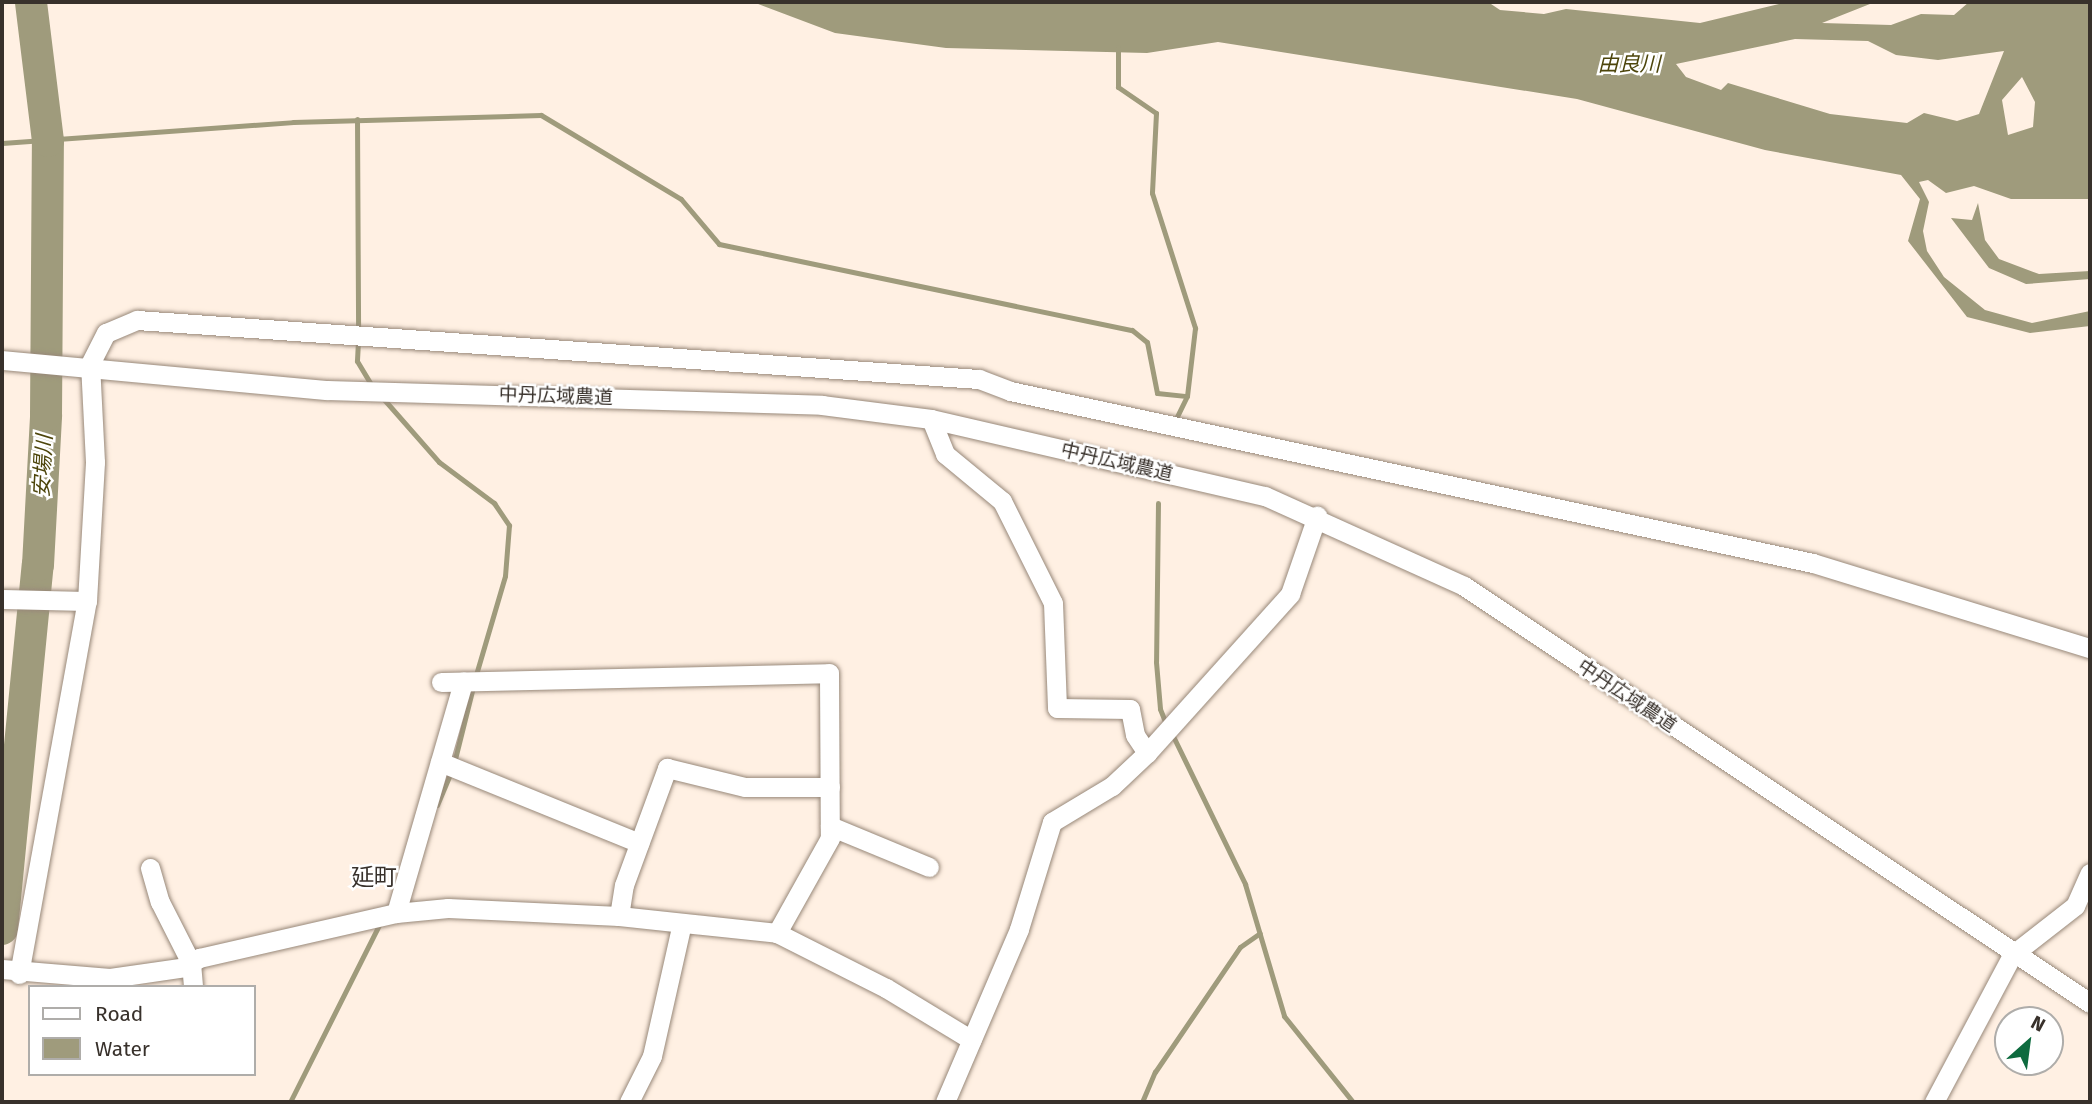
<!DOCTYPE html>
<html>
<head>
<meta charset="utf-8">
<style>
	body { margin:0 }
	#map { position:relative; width:2092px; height:1104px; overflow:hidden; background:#fff0e3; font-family:"Fira Sans","Noto Sans JP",sans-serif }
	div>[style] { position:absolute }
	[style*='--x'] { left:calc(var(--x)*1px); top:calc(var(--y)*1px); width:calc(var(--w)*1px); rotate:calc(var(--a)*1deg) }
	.water>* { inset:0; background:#9f9b7c }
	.stream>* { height:5px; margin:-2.5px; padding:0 2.5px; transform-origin:2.5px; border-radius:2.5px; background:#9f9b7c }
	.river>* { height:32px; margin:-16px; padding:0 16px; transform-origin:16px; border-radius:16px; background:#9f9b7c }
	.roads { filter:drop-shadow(0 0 2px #988879) drop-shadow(0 0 2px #988879) }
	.minor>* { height:19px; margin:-9.5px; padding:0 9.5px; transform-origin:9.5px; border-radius:9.5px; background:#fff }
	span { translate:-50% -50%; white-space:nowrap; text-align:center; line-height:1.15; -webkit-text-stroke:5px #fff; paint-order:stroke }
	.street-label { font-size:19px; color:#38312b }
	.water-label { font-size:21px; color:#4d450b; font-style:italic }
	.quarter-label { font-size:23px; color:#38312b }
	.frame { position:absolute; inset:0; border:4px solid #38312b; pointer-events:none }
	.legend { position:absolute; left:28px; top:985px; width:228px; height:91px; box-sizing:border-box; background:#fff; border:2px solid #afadaa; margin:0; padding:9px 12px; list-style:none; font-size:21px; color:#38312b }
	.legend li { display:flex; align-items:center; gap:14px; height:35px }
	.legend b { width:35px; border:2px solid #afadaa }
	.north { position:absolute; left:1994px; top:1006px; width:70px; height:70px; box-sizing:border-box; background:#fff; border:2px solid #afadaa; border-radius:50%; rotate:28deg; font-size:19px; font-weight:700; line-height:28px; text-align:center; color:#38312b }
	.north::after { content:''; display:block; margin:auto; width:24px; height:32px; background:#0e6b3f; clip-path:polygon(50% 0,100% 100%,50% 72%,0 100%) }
</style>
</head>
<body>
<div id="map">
	<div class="water">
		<i style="clip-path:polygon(evenodd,753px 2px,1488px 2px,1500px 10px,1544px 14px,1566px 9px,1700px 23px,1787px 2px,1875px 2px,1822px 23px,1891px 25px,1921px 14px,1954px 15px,1969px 2px,2090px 2px,2090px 199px,2011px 199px,1974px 186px,1946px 193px,1928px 180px,1919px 182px,1929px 202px,1923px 231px,1927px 251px,1944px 277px,1985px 310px,2032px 323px,2090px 311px,2090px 326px,2030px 333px,1967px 317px,1908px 241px,1920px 199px,1901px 175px,1765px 150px,1577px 99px,1218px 42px,1147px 53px,946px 48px,835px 33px,753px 2px,1795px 39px,1868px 41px,1896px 55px,1938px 60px,2004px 51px,1979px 114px,1957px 121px,1924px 113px,1907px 123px,1830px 114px,1728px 83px,1721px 90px,1686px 77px,1676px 64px,1795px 39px,753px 2px,2022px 77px,2035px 102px,2033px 127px,2008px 135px,2002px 100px,2022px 77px)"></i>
		<i style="clip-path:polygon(1978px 203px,1985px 240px,1999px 259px,2039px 274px,2090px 271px,2090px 279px,2026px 284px,1989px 268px,1951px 218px,1972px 220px)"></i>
	</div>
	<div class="stream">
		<i style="--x:1118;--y:47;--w:40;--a:90"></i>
		<i style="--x:1118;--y:87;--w:46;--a:34.4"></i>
		<i style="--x:1156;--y:113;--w:80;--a:92.9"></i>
		<i style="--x:1152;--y:193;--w:142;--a:72.3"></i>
		<i style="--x:1195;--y:328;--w:68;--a:96.7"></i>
		<i style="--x:1187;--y:396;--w:28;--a:116"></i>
		<i style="--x:357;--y:119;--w:212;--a:89.7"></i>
		<i style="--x:2;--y:143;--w:292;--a:-4.1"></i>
		<i style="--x:293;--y:122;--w:248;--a:-1.6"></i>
		<i style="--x:541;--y:115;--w:163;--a:31"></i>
		<i style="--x:681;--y:199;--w:59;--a:49.8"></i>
		<i style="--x:719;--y:244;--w:422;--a:11.8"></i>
		<i style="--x:1132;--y:330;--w:19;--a:39"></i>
		<i style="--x:1147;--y:342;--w:52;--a:78.9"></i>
		<i style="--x:1157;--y:393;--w:30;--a:6"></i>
		<i style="--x:358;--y:341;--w:20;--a:93"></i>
		<i style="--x:357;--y:361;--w:29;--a:59"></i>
		<i style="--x:381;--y:396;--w:88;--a:48.7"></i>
		<i style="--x:439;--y:462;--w:69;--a:36.7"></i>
		<i style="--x:494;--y:503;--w:27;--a:56"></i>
		<i style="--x:509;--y:525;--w:51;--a:94.5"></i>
		<i style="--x:505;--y:576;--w:106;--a:106.4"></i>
		<i style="--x:1158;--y:503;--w:159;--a:90.7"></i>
		<i style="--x:1156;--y:662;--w:47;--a:85.1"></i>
		<i style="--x:1160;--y:709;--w:18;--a:68"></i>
		<i style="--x:1172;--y:734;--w:167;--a:64"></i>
		<i style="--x:1245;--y:884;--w:138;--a:73.5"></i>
		<i style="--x:1284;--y:1016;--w:110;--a:51.3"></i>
		<i style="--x:454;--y:763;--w:78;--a:-76"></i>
		<i style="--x:437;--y:805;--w:36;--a:-67"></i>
		<i style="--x:290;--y:1102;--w:203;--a:-63.3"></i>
		<i style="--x:1142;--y:1102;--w:33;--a:-67"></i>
		<i style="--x:1155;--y:1072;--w:151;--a:-55.8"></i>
		<i style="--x:1240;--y:947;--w:24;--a:-35"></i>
	</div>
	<div class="river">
		<i style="--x:2;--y:929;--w:366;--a:-84.4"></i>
		<i style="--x:38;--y:565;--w:150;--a:-86.9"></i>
		<i style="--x:46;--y:415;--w:274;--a:-89.6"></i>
		<i style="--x:48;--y:141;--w:140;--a:-97"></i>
	</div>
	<div class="roads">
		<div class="minor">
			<i style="--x:2;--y:360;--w:326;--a:5.3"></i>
			<i style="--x:327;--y:390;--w:495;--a:1.7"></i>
			<i style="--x:822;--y:405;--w:110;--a:7.3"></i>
			<i style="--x:931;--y:419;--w:343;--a:13"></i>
			<i style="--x:1265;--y:496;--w:218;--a:24.3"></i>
			<i style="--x:1464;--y:586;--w:752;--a:33.67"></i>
			<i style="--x:931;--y:419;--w:38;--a:68"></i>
			<i style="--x:945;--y:454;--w:74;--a:39.5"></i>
			<i style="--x:1002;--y:501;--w:114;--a:63.4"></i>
			<i style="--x:1053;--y:603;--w:105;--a:87.8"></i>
			<i style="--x:1057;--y:708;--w:73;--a:0.8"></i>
			<i style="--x:1130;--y:709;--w:26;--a:79"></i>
			<i style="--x:1135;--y:735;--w:22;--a:56"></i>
			<i style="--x:2;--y:599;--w:85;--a:1.3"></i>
			<i style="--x:441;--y:682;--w:388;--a:-1.3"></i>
			<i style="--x:829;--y:673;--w:165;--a:89.7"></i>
			<i style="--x:830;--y:838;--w:109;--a:119.2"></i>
			<i style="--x:440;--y:762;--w:215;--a:22.1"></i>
			<i style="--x:830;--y:826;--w:107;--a:22.5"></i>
			<i style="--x:150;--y:868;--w:35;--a:74"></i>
			<i style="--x:160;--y:902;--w:68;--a:63.1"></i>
			<i style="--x:191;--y:963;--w:24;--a:85"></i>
			<i style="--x:396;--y:913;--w:241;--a:-73.8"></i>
			<i style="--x:619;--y:916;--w:31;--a:-81"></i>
			<i style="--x:624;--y:885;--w:125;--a:-69.8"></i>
			<i style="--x:667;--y:768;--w:80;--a:13.7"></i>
			<i style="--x:745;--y:787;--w:85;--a:0"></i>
			<i style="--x:2;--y:969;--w:108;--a:4.8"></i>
			<i style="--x:110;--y:978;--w:76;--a:-8.3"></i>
			<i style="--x:185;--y:967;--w:17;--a:-33"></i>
			<i style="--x:199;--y:958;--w:202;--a:-12.9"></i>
			<i style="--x:396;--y:913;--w:52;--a:-5.5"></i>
			<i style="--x:448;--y:908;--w:171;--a:2.7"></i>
			<i style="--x:619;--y:916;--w:159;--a:6.1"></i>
			<i style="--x:777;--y:933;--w:122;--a:26.8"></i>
			<i style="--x:886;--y:988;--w:100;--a:31.2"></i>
			<i style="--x:19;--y:974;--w:379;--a:-79.7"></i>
			<i style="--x:87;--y:601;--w:139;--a:-86.7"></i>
			<i style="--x:95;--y:462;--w:98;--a:-92.9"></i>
			<i style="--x:90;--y:364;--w:35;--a:-63"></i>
			<i style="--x:106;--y:333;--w:34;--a:-23"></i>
			<i style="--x:137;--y:320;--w:844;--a:4.01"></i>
			<i style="--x:979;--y:379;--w:33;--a:21"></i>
			<i style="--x:1010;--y:391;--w:821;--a:12.09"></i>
			<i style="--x:1813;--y:563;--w:290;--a:17.1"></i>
			<i style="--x:629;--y:1102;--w:51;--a:-63.4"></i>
			<i style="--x:652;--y:1056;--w:136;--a:-77.3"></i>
			<i style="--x:945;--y:1102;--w:188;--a:-66.8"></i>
			<i style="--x:1019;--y:929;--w:112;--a:-72.9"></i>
			<i style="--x:1052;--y:822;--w:70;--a:-31"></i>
			<i style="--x:1112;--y:786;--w:48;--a:-43.3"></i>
			<i style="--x:1147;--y:753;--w:214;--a:-48"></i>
			<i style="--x:1290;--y:594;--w:83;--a:-70.9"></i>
			<i style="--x:1934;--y:1102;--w:166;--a:-62"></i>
			<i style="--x:2012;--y:955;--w:80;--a:-37.9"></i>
			<i style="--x:2075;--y:906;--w:36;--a:-66"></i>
		</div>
	</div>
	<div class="street-label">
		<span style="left:556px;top:396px;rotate:2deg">中丹広域農道</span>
		<span style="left:1117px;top:462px;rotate:13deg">中丹広域農道</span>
		<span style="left:1627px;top:696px;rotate:34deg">中丹広域農道</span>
	</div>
	<div class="water-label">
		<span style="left:1629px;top:64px">由良川</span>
		<span style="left:43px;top:466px;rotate:-87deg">安場川</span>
	</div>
	<div class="quarter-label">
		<span style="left:374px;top:877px">延町</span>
	</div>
	<div class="frame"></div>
	<ul class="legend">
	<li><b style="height:9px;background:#fff"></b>Road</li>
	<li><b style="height:19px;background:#9f9b7c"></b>Water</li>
	</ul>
	<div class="north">N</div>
</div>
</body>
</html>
